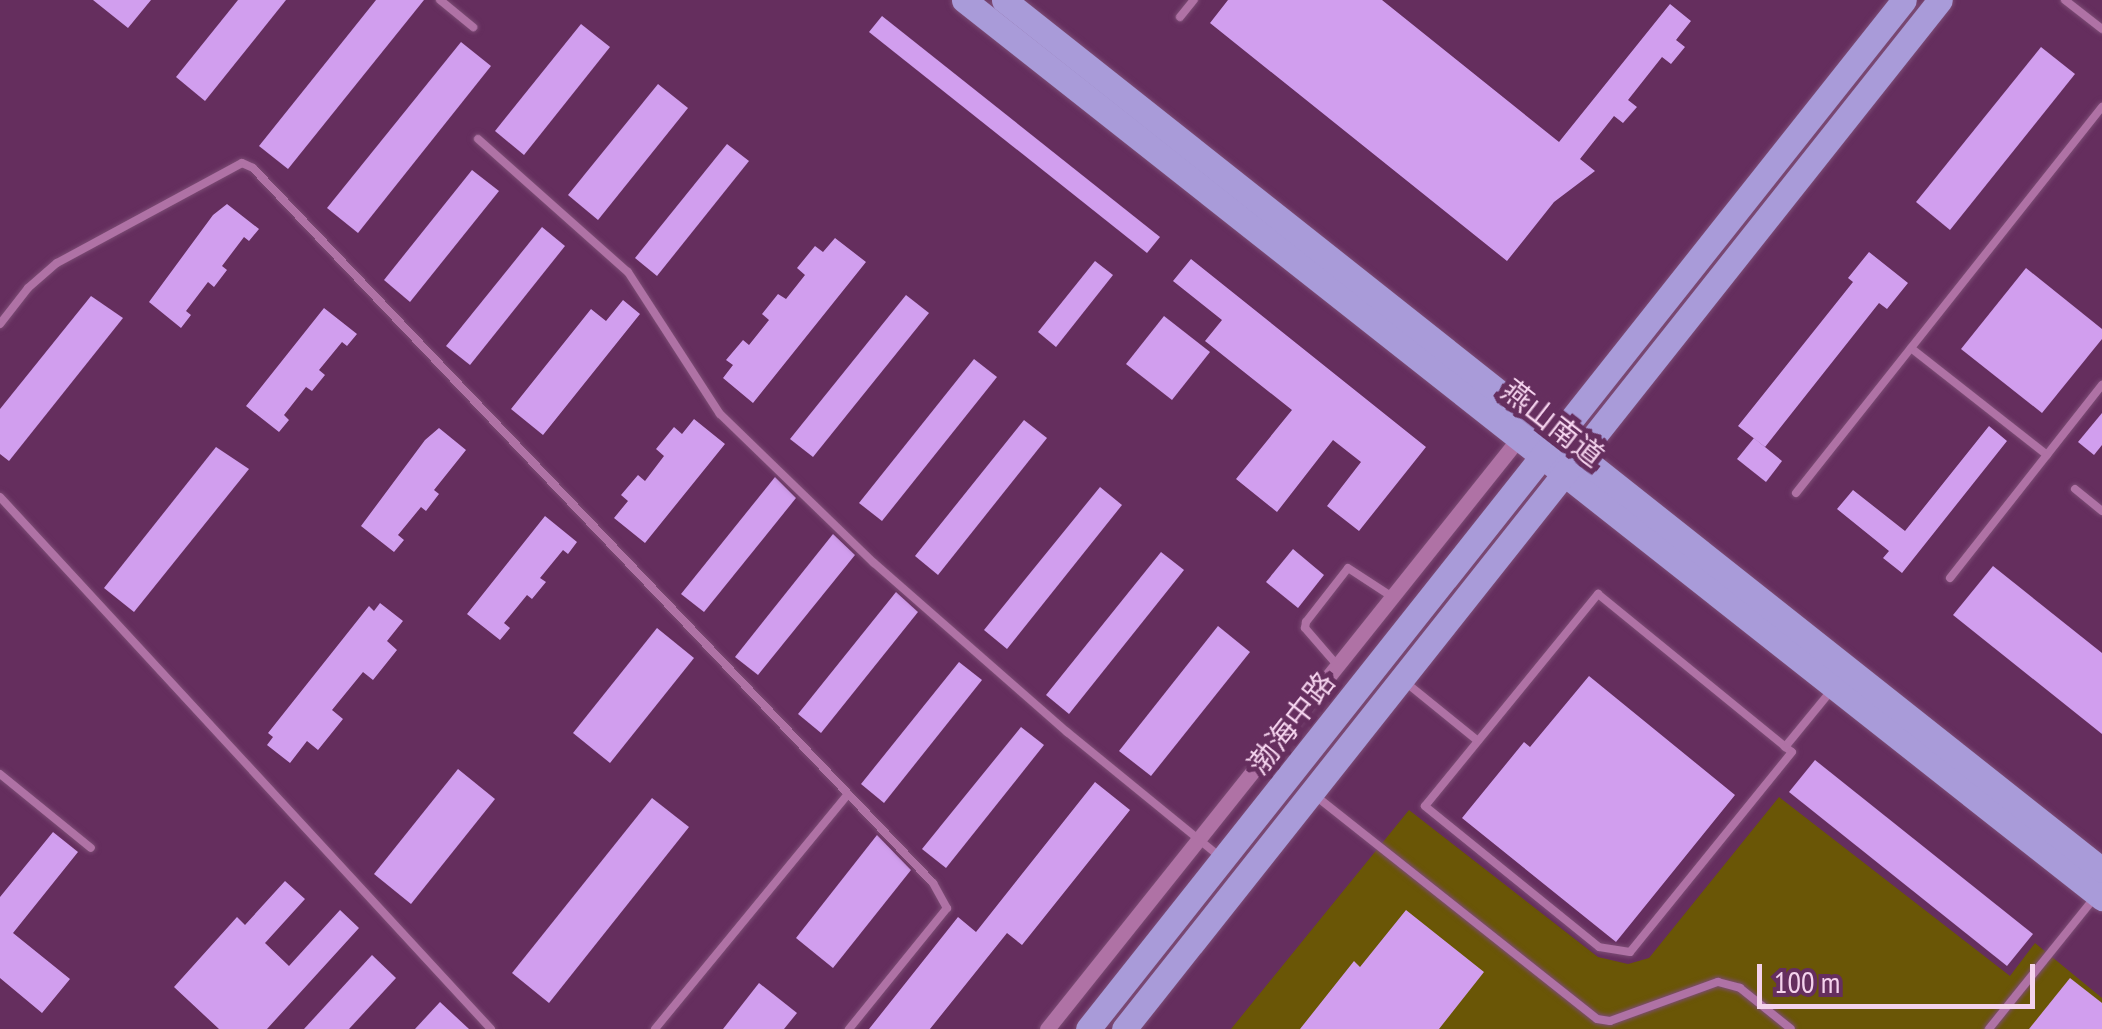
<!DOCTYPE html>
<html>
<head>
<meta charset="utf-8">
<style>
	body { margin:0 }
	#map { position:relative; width:2102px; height:1029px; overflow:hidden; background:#652e5e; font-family:"PT Sans Narrow","Noto Sans SC",sans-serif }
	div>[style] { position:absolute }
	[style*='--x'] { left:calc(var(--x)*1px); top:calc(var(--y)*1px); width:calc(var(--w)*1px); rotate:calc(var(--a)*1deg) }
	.green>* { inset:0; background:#6a5606 }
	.building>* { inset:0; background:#d19eee }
	.roads { filter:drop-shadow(0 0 2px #7c4c75) drop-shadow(0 0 2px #7c4c75) }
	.service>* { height:8px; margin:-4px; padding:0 4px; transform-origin:4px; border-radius:4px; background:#af72a5 }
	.minor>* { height:15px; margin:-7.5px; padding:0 7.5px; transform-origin:7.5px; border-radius:7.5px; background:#af72a5 }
	.primary>* { height:25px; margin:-12.5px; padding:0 12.5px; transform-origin:12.5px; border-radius:12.5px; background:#a99bd9 }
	span { translate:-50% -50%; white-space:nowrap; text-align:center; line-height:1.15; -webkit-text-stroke:10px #652e5e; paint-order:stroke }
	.street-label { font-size:30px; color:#f4d2ed }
	.scale { position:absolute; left:1757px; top:964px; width:278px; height:45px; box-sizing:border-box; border:5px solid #f4d2ed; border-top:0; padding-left:12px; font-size:30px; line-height:35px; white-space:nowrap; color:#f4d2ed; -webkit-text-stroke:8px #652e5e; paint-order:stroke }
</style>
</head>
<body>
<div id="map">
	<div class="green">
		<i style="clip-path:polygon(1779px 797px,2010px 976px,2035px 943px,2102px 998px,2102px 1029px,1231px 1029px,1409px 810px,1598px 957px,1628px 964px,1649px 958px)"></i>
	</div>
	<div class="building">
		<i style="clip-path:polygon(93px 0,151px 0,128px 28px)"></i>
		<i style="clip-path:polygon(238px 0,286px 0,205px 101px,176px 77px)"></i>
		<i style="clip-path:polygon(376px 0,424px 0,288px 169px,259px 146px)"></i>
		<i style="clip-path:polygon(1228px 0,1382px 0,1559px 142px,1670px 4px,1691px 21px,1676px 40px,1685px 47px,1671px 64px,1662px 57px,1628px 100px,1637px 107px,1623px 123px,1614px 116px,1580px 159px,1595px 171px,1554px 202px,1507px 261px,1210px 23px)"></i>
		<i style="clip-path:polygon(882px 16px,1160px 237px,1147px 253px,869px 32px)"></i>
		<i style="clip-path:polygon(581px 24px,610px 47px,524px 155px,495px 131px)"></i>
		<i style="clip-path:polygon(461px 42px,491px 66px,358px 233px,327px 208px)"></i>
		<i style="clip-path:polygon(2041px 47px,2075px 74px,1950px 230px,1916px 202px)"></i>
		<i style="clip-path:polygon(658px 84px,688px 108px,598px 220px,568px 195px)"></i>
		<i style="clip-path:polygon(727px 144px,749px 161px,657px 276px,635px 258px)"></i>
		<i style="clip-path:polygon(472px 170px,499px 191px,410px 302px,384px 280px)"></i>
		<i style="clip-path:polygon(227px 204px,259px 229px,249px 241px,244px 237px,222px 266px,227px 270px,214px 287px,208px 282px,186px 311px,191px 315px,181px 328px,149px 302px,213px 215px)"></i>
		<i style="clip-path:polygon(542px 227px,565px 246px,470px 365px,446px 346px)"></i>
		<i style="clip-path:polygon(835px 238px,866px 262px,753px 403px,723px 378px,733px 365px,726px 360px,743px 340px,749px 345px,769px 320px,762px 314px,778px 294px,786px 299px,805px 275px,797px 268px,815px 246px,823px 252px)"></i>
		<i style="clip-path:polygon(1869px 252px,1908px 283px,1887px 309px,1879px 303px,1765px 447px,1738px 426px,1853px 282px,1848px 278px)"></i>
		<i style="clip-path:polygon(1191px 259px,1426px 447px,1359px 531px,1327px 506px,1361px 462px,1333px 440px,1277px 512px,1236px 479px,1292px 410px,1205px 341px,1222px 320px,1173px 281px)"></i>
		<i style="clip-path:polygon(1095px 261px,1113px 275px,1056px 347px,1038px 332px)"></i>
		<i style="clip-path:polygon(2026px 268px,2102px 329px,2102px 339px,2042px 413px,1961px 349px)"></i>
		<i style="clip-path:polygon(906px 295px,929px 313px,813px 457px,790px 439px)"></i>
		<i style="clip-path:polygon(91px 296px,123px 318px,9px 461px,0 454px,0 409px)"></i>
		<i style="clip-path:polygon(623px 300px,640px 314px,543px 435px,511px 409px,591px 309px,606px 321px)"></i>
		<i style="clip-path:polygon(324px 308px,357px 334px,347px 346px,342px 342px,319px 370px,325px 375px,312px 391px,306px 387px,284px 415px,289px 420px,279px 432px,246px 406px)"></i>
		<i style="clip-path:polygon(1164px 316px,1210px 352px,1172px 400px,1126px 364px)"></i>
		<i style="clip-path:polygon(974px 359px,997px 377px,882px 521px,859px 503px)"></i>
		<i style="clip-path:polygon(2102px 413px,2102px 445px,2094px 455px,2078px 442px)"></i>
		<i style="clip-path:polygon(694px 419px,725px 444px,645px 543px,614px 518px,628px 501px,621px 495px,638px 475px,645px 481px,664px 456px,656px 449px,674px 427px,682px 434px)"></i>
		<i style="clip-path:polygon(1024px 420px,1047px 438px,938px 575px,915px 556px)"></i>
		<i style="clip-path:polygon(1989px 426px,2007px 441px,1902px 573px,1883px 558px,1889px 551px,1837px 509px,1853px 490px,1905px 531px)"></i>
		<i style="clip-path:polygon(439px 428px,466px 450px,434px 490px,439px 494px,426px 511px,421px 507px,398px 535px,404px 540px,394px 552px,361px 526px,425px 440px)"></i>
		<i style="clip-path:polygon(1754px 438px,1782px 461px,1766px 482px,1737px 459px)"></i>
		<i style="clip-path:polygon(216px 447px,249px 469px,134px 612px,104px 588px)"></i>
		<i style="clip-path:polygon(775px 477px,796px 498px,704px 612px,681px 594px)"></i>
		<i style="clip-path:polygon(1100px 487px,1122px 505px,1007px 649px,984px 630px)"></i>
		<i style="clip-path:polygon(545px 516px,577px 542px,568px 554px,563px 550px,540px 578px,546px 582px,532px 599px,527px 595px,504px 623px,510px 628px,500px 640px,467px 614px)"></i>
		<i style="clip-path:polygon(833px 534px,855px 555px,758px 675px,735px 657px)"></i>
		<i style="clip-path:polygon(1293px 549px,1324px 575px,1298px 608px,1266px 582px)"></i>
		<i style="clip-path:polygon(1161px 552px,1184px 570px,1069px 714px,1046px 695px)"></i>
		<i style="clip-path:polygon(1993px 566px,2102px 653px,2102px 734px,1953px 615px)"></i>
		<i style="clip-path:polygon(896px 592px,918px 612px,821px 733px,798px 714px)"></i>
		<i style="clip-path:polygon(380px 603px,403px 621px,387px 641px,397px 650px,373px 680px,363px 672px,332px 710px,343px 719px,318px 750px,307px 741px,290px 763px,267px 745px,273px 737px,268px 733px,369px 606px,374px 611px)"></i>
		<i style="clip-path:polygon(1218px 626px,1250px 652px,1151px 776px,1119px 751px)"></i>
		<i style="clip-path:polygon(657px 628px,694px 658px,610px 763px,573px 733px)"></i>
		<i style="clip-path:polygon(959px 662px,982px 680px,884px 803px,861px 784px)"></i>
		<i style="clip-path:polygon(1589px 676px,1735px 795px,1616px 942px,1462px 818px,1524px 742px,1530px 747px)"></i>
		<i style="clip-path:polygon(1021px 727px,1044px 745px,946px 868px,922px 849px)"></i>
		<i style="clip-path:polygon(1815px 760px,2033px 934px,2007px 966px,1789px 792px)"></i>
		<i style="clip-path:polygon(458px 769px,495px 799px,411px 904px,374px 874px)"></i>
		<i style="clip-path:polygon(1095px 782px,1130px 810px,1022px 945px,1007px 933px,930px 1029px,869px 1029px,958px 917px,976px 932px)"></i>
		<i style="clip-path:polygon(652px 798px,689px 827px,549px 1003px,512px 973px)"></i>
		<i style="clip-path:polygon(53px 832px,78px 852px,13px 933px,70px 979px,42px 1013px,0 978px,0 897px)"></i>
		<i style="clip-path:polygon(877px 835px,911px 870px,833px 968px,796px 938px)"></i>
		<i style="clip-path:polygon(285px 881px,305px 899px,265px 943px,289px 966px,340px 910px,359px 928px,267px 1029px,219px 1029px,174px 987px,237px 917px,245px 925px)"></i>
		<i style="clip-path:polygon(1406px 910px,1484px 972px,1439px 1029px,1300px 1029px,1354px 961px,1360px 967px)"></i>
		<i style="clip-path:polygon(372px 955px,396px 978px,349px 1029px,304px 1029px)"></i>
		<i style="clip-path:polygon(2070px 978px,2102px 1003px,2102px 1029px,2029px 1029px)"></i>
		<i style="clip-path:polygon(759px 983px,797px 1013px,784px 1029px,723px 1029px)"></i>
		<i style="clip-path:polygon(440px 1002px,469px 1029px,415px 1029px)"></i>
	</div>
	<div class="roads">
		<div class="service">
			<i style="--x:440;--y:0;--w:43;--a:39.3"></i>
			<i style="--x:2065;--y:0;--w:47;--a:38.1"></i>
			<i style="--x:1180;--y:17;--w:22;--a:-51"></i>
			<i style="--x:478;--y:139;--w:200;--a:41.6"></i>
			<i style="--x:628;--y:272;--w:169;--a:57.1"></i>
			<i style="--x:720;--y:414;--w:214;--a:44.1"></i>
			<i style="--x:874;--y:563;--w:257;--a:41.2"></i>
			<i style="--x:1067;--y:732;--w:195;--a:39.2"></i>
			<i style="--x:0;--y:324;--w:46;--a:-52.1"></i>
			<i style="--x:28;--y:288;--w:38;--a:-41"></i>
			<i style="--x:57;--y:263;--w:210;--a:-28.4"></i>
			<i style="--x:242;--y:163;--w:12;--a:24"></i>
			<i style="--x:253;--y:168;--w:987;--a:46.44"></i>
			<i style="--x:933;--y:883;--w:29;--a:61"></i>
			<i style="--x:947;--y:908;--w:156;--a:129"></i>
			<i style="--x:1911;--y:348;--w:173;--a:38.2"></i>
			<i style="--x:2075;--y:489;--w:35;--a:39"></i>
			<i style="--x:1796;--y:493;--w:493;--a:-51.6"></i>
			<i style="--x:0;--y:497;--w:724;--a:47.3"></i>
			<i style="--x:1950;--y:578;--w:246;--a:-51.8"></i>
			<i style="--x:1598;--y:594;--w:250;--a:39.2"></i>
			<i style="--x:1792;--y:752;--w:257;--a:129"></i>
			<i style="--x:1630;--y:952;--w:31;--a:-171"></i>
			<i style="--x:1599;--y:947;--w:224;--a:-141"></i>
			<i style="--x:1425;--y:806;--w:274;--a:-50.8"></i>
			<i style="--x:1337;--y:665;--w:49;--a:-130.9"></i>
			<i style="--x:1305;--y:628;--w:6;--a:-81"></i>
			<i style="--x:1306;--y:622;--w:68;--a:-52.1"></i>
			<i style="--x:1348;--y:568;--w:51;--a:33.1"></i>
			<i style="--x:1404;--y:681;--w:95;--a:39"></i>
			<i style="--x:1785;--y:747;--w:71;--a:-50.7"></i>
			<i style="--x:0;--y:774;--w:117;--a:39.1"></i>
			<i style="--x:1317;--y:797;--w:357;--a:38.4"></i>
			<i style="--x:1597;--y:1019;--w:13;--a:9"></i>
			<i style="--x:1610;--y:1021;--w:115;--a:-19.9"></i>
			<i style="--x:1718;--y:982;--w:23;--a:15"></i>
			<i style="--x:1740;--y:988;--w:65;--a:38.8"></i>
			<i style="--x:655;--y:1029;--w:304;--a:-50.6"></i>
			<i style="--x:1989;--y:1029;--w:171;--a:-51.2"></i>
		</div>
		<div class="minor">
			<i style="--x:1047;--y:1029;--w:756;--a:-51.39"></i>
		</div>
		<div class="primary">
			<i style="--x:964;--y:0;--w:1450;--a:38.28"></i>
			<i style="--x:1004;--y:0;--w:1401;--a:38.39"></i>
			<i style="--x:1088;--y:1029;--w:1313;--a:-51.59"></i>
			<i style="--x:1124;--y:1029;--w:1313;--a:-51.59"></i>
		</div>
	</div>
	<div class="street-label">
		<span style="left:1553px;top:423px;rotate:38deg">燕山南道</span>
		<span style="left:1291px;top:723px;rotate:-52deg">渤海中路</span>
	</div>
	<div class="scale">100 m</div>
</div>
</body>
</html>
